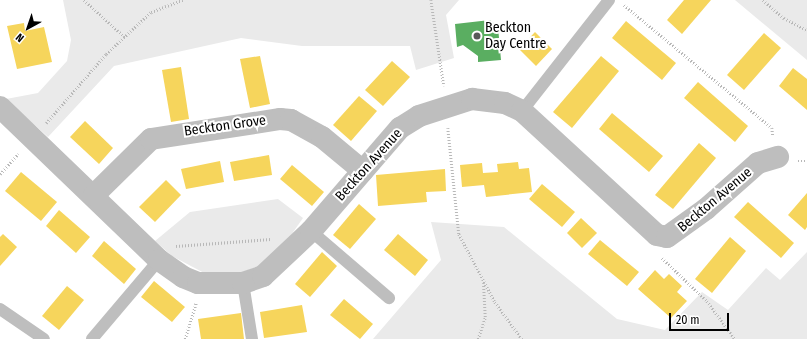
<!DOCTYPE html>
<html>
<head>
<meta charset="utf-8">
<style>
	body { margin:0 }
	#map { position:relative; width:807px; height:339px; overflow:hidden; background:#fff; font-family:"Fira Sans Condensed",sans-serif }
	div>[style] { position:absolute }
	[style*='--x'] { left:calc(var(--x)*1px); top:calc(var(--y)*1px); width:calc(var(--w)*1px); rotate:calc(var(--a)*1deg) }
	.green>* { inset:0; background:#eaeaea }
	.homes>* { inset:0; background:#f6d55c }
	.public>* { inset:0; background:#5aae61 }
	.path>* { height:2.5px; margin-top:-1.25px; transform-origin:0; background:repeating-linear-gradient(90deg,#b8b8b8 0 1px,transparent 0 3px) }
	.service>* { height:12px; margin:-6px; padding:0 6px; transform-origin:6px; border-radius:6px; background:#bebebe }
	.minor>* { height:22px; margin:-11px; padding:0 11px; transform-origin:11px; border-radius:11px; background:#bebebe }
	.dots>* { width:11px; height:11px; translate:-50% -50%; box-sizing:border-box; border:2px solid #fff; border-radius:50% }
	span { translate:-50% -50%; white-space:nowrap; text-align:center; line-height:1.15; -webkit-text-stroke:4px #fff; paint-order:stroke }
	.poi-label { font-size:14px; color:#000 }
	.left { translate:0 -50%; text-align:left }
	.street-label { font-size:14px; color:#000 }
	.north { position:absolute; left:8px; top:8px; width:40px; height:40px; -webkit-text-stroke:3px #fff; paint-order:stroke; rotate:220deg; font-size:11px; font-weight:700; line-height:16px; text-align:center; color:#000 }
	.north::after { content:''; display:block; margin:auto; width:14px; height:18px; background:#000; clip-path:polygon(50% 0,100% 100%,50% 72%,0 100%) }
	.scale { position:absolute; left:669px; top:313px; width:60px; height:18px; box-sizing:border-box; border:2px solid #000; border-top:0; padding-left:5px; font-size:12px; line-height:14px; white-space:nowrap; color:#000; -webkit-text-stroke:3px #fff; paint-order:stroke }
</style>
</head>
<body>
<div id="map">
	<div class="green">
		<i style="clip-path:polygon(63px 0,459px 0,446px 15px,454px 58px,416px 70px,410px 46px,302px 46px,241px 38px,114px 66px,48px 137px,6px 99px,38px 93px,67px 61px,71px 40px)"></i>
		<i style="clip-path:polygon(735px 0,807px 0,807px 60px)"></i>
		<i style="clip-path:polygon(278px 199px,303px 218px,275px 258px,254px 268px,233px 275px,208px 275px,172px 256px,155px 241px,190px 212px)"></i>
		<i style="clip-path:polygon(431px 222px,504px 227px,617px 319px,665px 330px,702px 292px,728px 310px,766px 268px,780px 280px,807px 252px,807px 339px,373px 339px,441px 260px)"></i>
	</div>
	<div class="homes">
		<i style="clip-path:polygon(684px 0,711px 0,682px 34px,667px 20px)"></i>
		<i style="clip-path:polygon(626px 21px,676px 63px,662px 80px,612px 38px)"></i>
		<i style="clip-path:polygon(24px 23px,25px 31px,44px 27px,52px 62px,17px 69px,7px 26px)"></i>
		<i style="clip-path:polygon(535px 32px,552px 49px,536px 66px,519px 49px)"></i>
		<i style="clip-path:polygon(764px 33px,781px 48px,744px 90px,727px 75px)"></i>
		<i style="clip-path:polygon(260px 56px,270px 104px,250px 108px,240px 59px)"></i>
		<i style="clip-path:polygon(601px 56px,619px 71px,572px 128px,553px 112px)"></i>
		<i style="clip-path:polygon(392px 61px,410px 77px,383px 106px,365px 90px)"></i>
		<i style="clip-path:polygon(181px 67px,189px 119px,171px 122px,162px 70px)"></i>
		<i style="clip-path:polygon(793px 68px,807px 79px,807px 110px,779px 86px)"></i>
		<i style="clip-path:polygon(698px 82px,748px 126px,735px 142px,684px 98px)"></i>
		<i style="clip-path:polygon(359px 96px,377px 111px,351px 141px,333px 125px)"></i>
		<i style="clip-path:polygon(612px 113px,663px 156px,649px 172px,599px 129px)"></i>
		<i style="clip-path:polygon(85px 121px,113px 148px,99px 164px,70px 137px)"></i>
		<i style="clip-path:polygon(699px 143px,716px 158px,673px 209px,655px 195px)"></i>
		<i style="clip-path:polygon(269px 155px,272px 175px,234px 181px,230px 162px)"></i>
		<i style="clip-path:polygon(220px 161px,224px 182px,186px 189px,181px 169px)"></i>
		<i style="clip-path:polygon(518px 162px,519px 169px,529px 168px,532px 192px,486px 197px,484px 185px,462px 187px,460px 165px,482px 163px,483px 173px,498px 172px,497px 164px)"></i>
		<i style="clip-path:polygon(292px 165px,324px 192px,312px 206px,280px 179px)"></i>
		<i style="clip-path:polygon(445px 169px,446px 191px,426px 192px,427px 202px,378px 206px,376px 175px)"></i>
		<i style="clip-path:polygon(21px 172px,57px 202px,41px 221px,5px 191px)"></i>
		<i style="clip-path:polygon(166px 180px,181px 195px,155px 222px,139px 207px)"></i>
		<i style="clip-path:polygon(542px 184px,575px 212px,562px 227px,529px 199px)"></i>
		<i style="clip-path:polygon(807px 193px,807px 227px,805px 230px,788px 215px)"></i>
		<i style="clip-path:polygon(748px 202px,794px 243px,781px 258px,734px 217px)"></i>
		<i style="clip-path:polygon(359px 204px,376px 219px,350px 249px,333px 235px)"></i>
		<i style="clip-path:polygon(59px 210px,90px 237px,76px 253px,46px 226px)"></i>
		<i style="clip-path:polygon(581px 218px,597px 233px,582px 248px,567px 233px)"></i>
		<i style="clip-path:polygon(3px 234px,17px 247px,0 266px,0 237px)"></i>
		<i style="clip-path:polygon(398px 234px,428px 260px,415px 276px,384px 250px)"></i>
		<i style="clip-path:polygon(730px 237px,746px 251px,712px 293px,695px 279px)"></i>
		<i style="clip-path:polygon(600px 240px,639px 272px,627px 286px,588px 254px)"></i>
		<i style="clip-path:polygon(104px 241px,136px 269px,124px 284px,92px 256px)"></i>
		<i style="clip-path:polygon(322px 252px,337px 266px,310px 297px,295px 284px)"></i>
		<i style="clip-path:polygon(655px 270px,664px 279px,669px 274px,682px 286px,677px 292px,687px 301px,671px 318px,638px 289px)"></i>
		<i style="clip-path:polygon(154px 281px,185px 307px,172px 322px,141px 297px)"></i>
		<i style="clip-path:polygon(67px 286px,84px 300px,59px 330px,42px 316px)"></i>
		<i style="clip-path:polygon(344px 299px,373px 324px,360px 339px,330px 315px)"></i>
		<i style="clip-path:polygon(302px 305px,307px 332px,264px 338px,260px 312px)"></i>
		<i style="clip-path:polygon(241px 313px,244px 339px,201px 339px,198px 319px)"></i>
	</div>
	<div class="public">
		<i style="clip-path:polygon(490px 20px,498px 27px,501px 60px,478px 62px,478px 56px,463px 45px,457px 47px,455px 24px)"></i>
	</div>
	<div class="path">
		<i style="--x:84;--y:0;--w:55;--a:42.1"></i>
		<i style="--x:431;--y:0;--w:87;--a:81.4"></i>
		<i style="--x:763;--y:0;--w:28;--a:41"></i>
		<i style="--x:784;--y:18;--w:26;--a:28"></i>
		<i style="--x:624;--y:5;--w:192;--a:39.7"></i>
		<i style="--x:772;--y:128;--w:8;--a:83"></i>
		<i style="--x:46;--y:123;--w:91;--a:-49"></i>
		<i style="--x:106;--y:54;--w:62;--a:-43"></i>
		<i style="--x:151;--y:12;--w:34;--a:-21"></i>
		<i style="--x:448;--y:128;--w:107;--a:84.1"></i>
		<i style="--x:459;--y:234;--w:77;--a:62.1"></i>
		<i style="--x:495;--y:302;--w:46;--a:53.9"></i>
		<i style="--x:798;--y:161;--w:9;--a:0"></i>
		<i style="--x:0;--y:174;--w:27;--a:-48"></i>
		<i style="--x:176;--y:246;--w:95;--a:-4.2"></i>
		<i style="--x:662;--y:258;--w:62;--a:43.7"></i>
		<i style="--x:707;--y:301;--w:47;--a:53.6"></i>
		<i style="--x:185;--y:339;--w:38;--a:-73"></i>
		<i style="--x:478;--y:339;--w:23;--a:-72"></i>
		<i style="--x:485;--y:317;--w:34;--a:-93"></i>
	</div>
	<div class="service">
		<i style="--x:522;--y:111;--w:141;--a:-51.9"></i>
		<i style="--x:311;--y:231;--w:103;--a:40.7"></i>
		<i style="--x:243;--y:283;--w:57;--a:80.9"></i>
		<i style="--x:0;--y:309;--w:53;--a:34.3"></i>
		<i style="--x:92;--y:339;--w:104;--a:-49.7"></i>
	</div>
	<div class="minor">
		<i style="--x:0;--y:107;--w:221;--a:43.9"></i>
		<i style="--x:159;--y:260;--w:29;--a:35"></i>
		<i style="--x:183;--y:277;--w:16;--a:22"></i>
		<i style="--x:198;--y:283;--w:45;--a:0"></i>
		<i style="--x:243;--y:283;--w:21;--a:-19"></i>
		<i style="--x:263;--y:276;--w:66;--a:-43.2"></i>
		<i style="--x:311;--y:231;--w:136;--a:-49.2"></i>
		<i style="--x:400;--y:128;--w:22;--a:-32"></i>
		<i style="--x:419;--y:116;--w:56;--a:-17.8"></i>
		<i style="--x:472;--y:99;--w:33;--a:7"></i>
		<i style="--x:505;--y:103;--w:19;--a:25"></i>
		<i style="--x:522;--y:111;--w:183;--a:42.6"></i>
		<i style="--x:657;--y:235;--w:10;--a:11"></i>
		<i style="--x:667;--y:237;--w:48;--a:-35.7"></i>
		<i style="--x:706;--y:209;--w:69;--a:-41.5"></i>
		<i style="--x:758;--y:163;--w:21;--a:-17"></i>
		<i style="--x:94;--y:195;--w:80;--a:-44.5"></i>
		<i style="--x:151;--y:139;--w:131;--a:-8.8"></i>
		<i style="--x:280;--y:119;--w:11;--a:5"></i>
		<i style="--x:291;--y:120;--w:35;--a:29"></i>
		<i style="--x:322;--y:137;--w:53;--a:39.7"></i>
	</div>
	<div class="dots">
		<i style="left:477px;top:36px;background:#595959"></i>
	</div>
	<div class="poi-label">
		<span class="left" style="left:485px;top:36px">Beckton<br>Day Centre</span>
	</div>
	<div class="street-label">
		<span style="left:225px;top:126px;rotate:-8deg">Beckton Grove</span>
		<span style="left:369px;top:165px;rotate:-48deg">Beckton Avenue</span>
		<span style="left:715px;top:200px;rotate:-40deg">Beckton Avenue</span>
	</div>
	<div class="north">N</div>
	<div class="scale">20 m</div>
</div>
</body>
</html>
